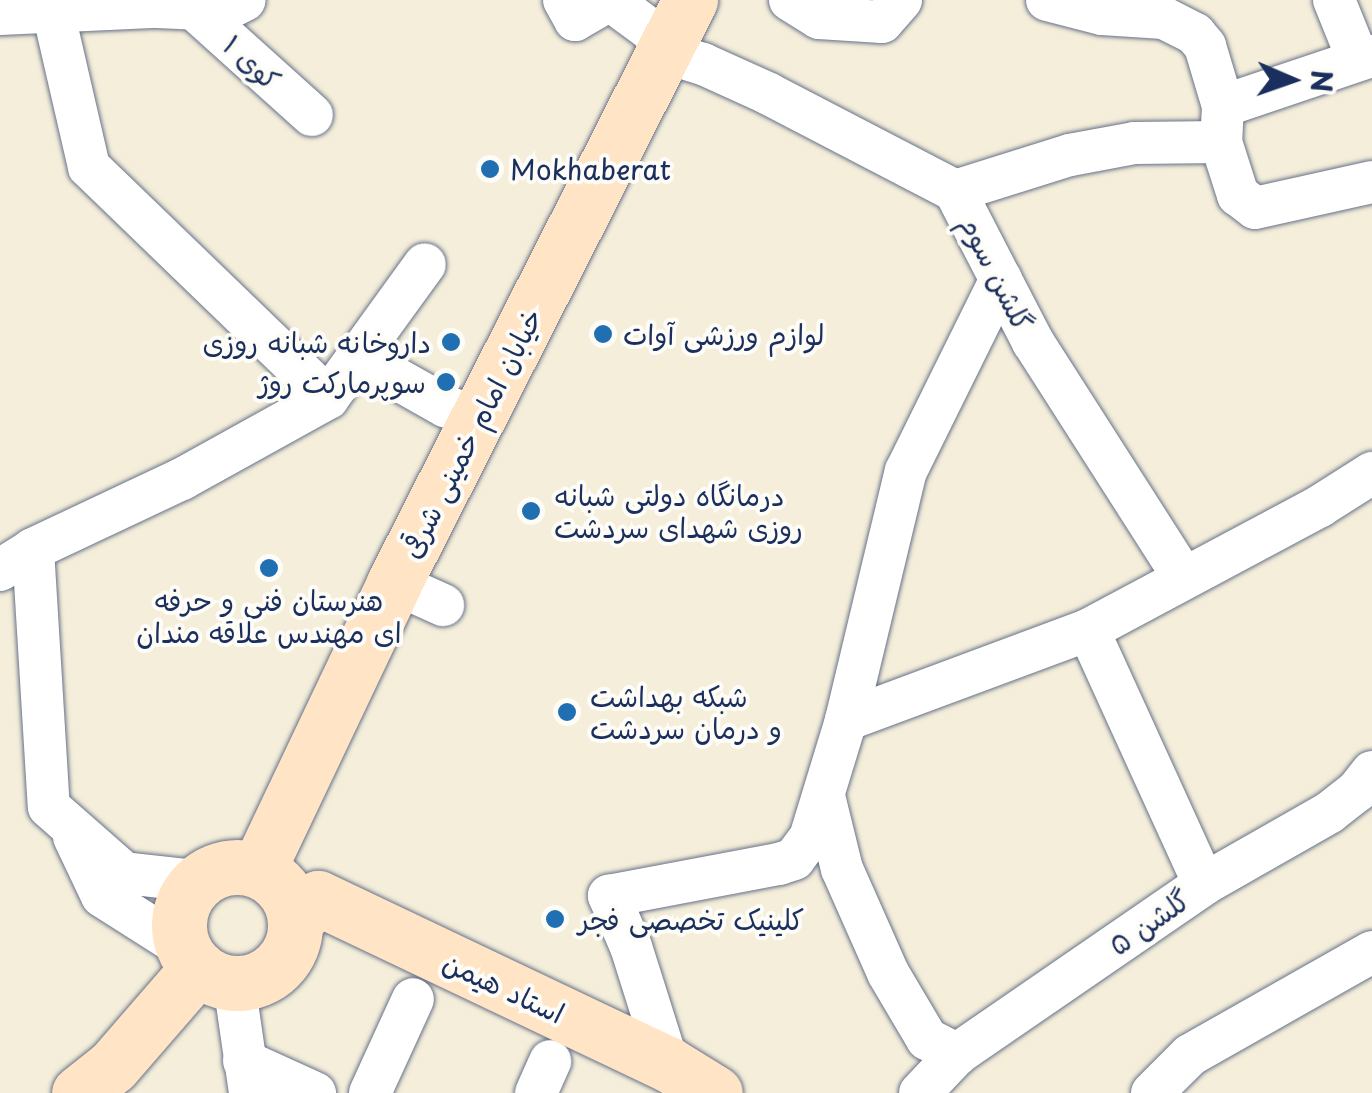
<!DOCTYPE html>
<html>
<head>
<meta charset="utf-8">
<style>
	body { margin:0 }
	#map { position:relative; width:1372px; height:1093px; overflow:hidden; background:#f4eeda; font-family:"Playpen Sans","Playpen Sans Arabic",sans-serif }
	div>[style] { position:absolute }
	[style*='--x'] { left:calc(var(--x)*1px); top:calc(var(--y)*1px); width:calc(var(--w)*1px); rotate:calc(var(--a)*1deg) }
	.roads { filter:drop-shadow(0 0 2px #677289) drop-shadow(0 0 2px #677289) }
	.minor>* { height:42px; margin:-21px; padding:0 21px; transform-origin:21px; border-radius:21px; background:#fff }
	.secondary>* { height:55px; margin:-27.5px; padding:0 27.5px; transform-origin:27.5px; border-radius:27.5px; background:#ffe4c6 }
	.secondary>.ring { margin:-27.5px; padding:0; box-sizing:content-box; background:none; border:55px solid #ffe4c6; border-radius:50% }
	.dots>* { width:28px; height:28px; translate:-50% -50%; box-sizing:border-box; border:5px solid #fdfcf7; border-radius:50% }
	span { translate:-50% -50%; white-space:nowrap; text-align:center; line-height:1.15; -webkit-text-stroke:8px #fdfcf7; paint-order:stroke }
	.street-label { font-size:28px; color:#1b2f5e }
	.poi-label { font-size:28px; color:#1b2f5e }
	.left { translate:0 -50%; text-align:left }
	.right { translate:-100% -50%; text-align:right }
	.north { position:absolute; left:1242px; top:30px; width:100px; height:100px; -webkit-text-stroke:8px #fdfcf7; paint-order:stroke; rotate:92deg; font-size:28px; font-weight:700; line-height:40px; text-align:center; color:#1b2f5e }
	.north::after { content:''; display:block; margin:auto; width:35px; height:45px; background:#1b2f5e; clip-path:polygon(50% 0,100% 100%,50% 72%,0 100%) }
</style>
</head>
<body>
<div id="map">
	<div class="roads">
		<div class="minor">
			<i style="--x:564;--y:0;--w:23;--a:61"></i>
			<i style="--x:575;--y:20;--w:39;--a:-30"></i>
			<i style="--x:610;--y:0;--w:52;--a:36.4"></i>
			<i style="--x:652;--y:31;--w:24;--a:60"></i>
			<i style="--x:664;--y:52;--w:41;--a:17.1"></i>
			<i style="--x:703;--y:64;--w:72;--a:24.4"></i>
			<i style="--x:769;--y:94;--w:210;--a:27.5"></i>
			<i style="--x:955;--y:191;--w:170;--a:62.7"></i>
			<i style="--x:1033;--y:342;--w:279;--a:57.4"></i>
			<i style="--x:790;--y:0;--w:34;--a:32"></i>
			<i style="--x:819;--y:18;--w:63;--a:3.6"></i>
			<i style="--x:882;--y:22;--w:29;--a:-49"></i>
			<i style="--x:1047;--y:0;--w:57;--a:14.3"></i>
			<i style="--x:1102;--y:14;--w:62;--a:3.7"></i>
			<i style="--x:1164;--y:18;--w:35;--a:27"></i>
			<i style="--x:1195;--y:34;--w:16;--a:50"></i>
			<i style="--x:1205;--y:46;--w:63;--a:73.3"></i>
			<i style="--x:1223;--y:106;--w:36;--a:93"></i>
			<i style="--x:1334;--y:0;--w:61;--a:68"></i>
			<i style="--x:193;--y:8;--w:160;--a:42"></i>
			<i style="--x:53;--y:11;--w:160;--a:77"></i>
			<i style="--x:89;--y:167;--w:332;--a:44"></i>
			<i style="--x:0;--y:14;--w:157;--a:-2.6"></i>
			<i style="--x:157;--y:7;--w:68;--a:2.5"></i>
			<i style="--x:225;--y:10;--w:22;--a:-27"></i>
			<i style="--x:1223;--y:106;--w:157;--a:-18.6"></i>
			<i style="--x:955;--y:191;--w:121;--a:-17.4"></i>
			<i style="--x:1070;--y:155;--w:65;--a:-10.6"></i>
			<i style="--x:1134;--y:143;--w:87;--a:-0.7"></i>
			<i style="--x:1221;--y:142;--w:56;--a:72.2"></i>
			<i style="--x:1238;--y:195;--w:21;--a:37"></i>
			<i style="--x:1255;--y:208;--w:120;--a:-12.5"></i>
			<i style="--x:358;--y:357;--w:100;--a:29.4"></i>
			<i style="--x:445;--y:406;--w:34;--a:21"></i>
			<i style="--x:33;--y:549;--w:258;--a:86.5"></i>
			<i style="--x:49;--y:807;--w:100;--a:41.3"></i>
			<i style="--x:124;--y:873;--w:73;--a:6.3"></i>
			<i style="--x:0;--y:570;--w:39;--a:-32"></i>
			<i style="--x:33;--y:549;--w:165;--a:-25.2"></i>
			<i style="--x:182;--y:479;--w:167;--a:-29"></i>
			<i style="--x:328;--y:398;--w:165;--a:-54.1"></i>
			<i style="--x:394;--y:583;--w:54;--a:24.2"></i>
			<i style="--x:846;--y:720;--w:258;--a:-20.4"></i>
			<i style="--x:1088;--y:630;--w:263;--a:-28.1"></i>
			<i style="--x:1320;--y:506;--w:62;--a:-32.4"></i>
			<i style="--x:825;--y:800;--w:71;--a:76.2"></i>
			<i style="--x:842;--y:869;--w:114;--a:66.1"></i>
			<i style="--x:888;--y:973;--w:77;--a:59.4"></i>
			<i style="--x:927;--y:1039;--w:34;--a:27"></i>
			<i style="--x:74;--y:837;--w:65;--a:64.6"></i>
			<i style="--x:102;--y:896;--w:97;--a:32.4"></i>
			<i style="--x:1204;--y:884;--w:145;--a:-29.7"></i>
			<i style="--x:1330;--y:812;--w:34;--a:-38"></i>
			<i style="--x:1357;--y:791;--w:24;--a:-52"></i>
			<i style="--x:234;--y:983;--w:111;--a:81.7"></i>
			<i style="--x:244;--y:1061;--w:78;--a:24.3"></i>
			<i style="--x:668;--y:1064;--w:123;--a:-107.5"></i>
			<i style="--x:631;--y:947;--w:56;--a:-113.3"></i>
			<i style="--x:609;--y:896;--w:173;--a:-10.7"></i>
			<i style="--x:779;--y:864;--w:16;--a:-18"></i>
			<i style="--x:794;--y:859;--w:26;--a:-53"></i>
			<i style="--x:810;--y:838;--w:123;--a:-73"></i>
			<i style="--x:846;--y:720;--w:256;--a:-76.5"></i>
			<i style="--x:906;--y:471;--w:214;--a:-63.7"></i>
			<i style="--x:370;--y:1093;--w:103;--a:-65.4"></i>
			<i style="--x:536;--y:1093;--w:35;--a:-66"></i>
			<i style="--x:920;--y:1093;--w:54;--a:-46.5"></i>
			<i style="--x:957;--y:1054;--w:300;--a:-34.5"></i>
			<i style="--x:1204;--y:884;--w:279;--a:-114.5"></i>
			<i style="--x:1152;--y:1093;--w:54;--a:-45"></i>
			<i style="--x:1190;--y:1055;--w:209;--a:-29.5"></i>
		</div>
		<div class="secondary">
			<i class="ring" style="left:179px;top:867px;width:61px;height:61px"></i>
			<i style="--x:258;--y:870;--w:318;--a:-64.6"></i>
			<i style="--x:394;--y:583;--w:654;--a:-63.08"></i>
			<i style="--x:296;--y:920;--w:31;--a:-45"></i>
			<i style="--x:318;--y:898;--w:387;--a:25.4"></i>
			<i style="--x:668;--y:1064;--w:55;--a:31.7"></i>
			<i style="--x:79;--y:1093;--w:43;--a:-38.5"></i>
			<i style="--x:113;--y:1066;--w:130;--a:-49.1"></i>
		</div>
	</div>
	<div class="dots">
		<i style="left:490px;top:169px;background:#1f6fb2"></i>
		<i style="left:603px;top:334px;background:#1f6fb2"></i>
		<i style="left:451px;top:342px;background:#1f6fb2"></i>
		<i style="left:446px;top:382px;background:#1f6fb2"></i>
		<i style="left:531px;top:511px;background:#1f6fb2"></i>
		<i style="left:269px;top:568px;background:#1f6fb2"></i>
		<i style="left:567px;top:712px;background:#1f6fb2"></i>
		<i style="left:555px;top:919px;background:#1f6fb2"></i>
	</div>
	<div class="street-label">
		<span style="left:252px;top:62px;rotate:42deg">کوی ۱</span>
		<span style="left:997px;top:273px;rotate:63deg">گلشن سوم</span>
		<span style="left:471px;top:433px;rotate:-63deg">خیابان امام خمینی شرقی</span>
		<span style="left:1149px;top:922px;rotate:-35deg">گلشن ۵</span>
		<span style="left:504px;top:987px;rotate:25deg">استاد هیمن</span>
	</div>
	<div class="poi-label">
		<span class="left" style="left:510px;top:169px">Mokhaberat</span>
		<span class="left" style="left:623px;top:334px">لوازم ورزشی آوات</span>
		<span class="right" style="left:431px;top:342px">داروخانه شبانه روزی</span>
		<span class="right" style="left:426px;top:382px">سوپرمارکت روژ</span>
		<span class="left" style="left:554px;top:511px">درمانگاه دولتی شبانه<br>روزی شهدای سردشت</span>
		<span style="left:269px;top:616px">هنرستان فنی و حرفه<br>ای مهندس علاقه مندان</span>
		<span class="left" style="left:590px;top:712px">شبکه بهداشت<br>و درمان سردشت</span>
		<span class="left" style="left:578px;top:919px">کلینیک تخصصی فجر</span>
	</div>
	<div class="north">N</div>
</div>
</body>
</html>
